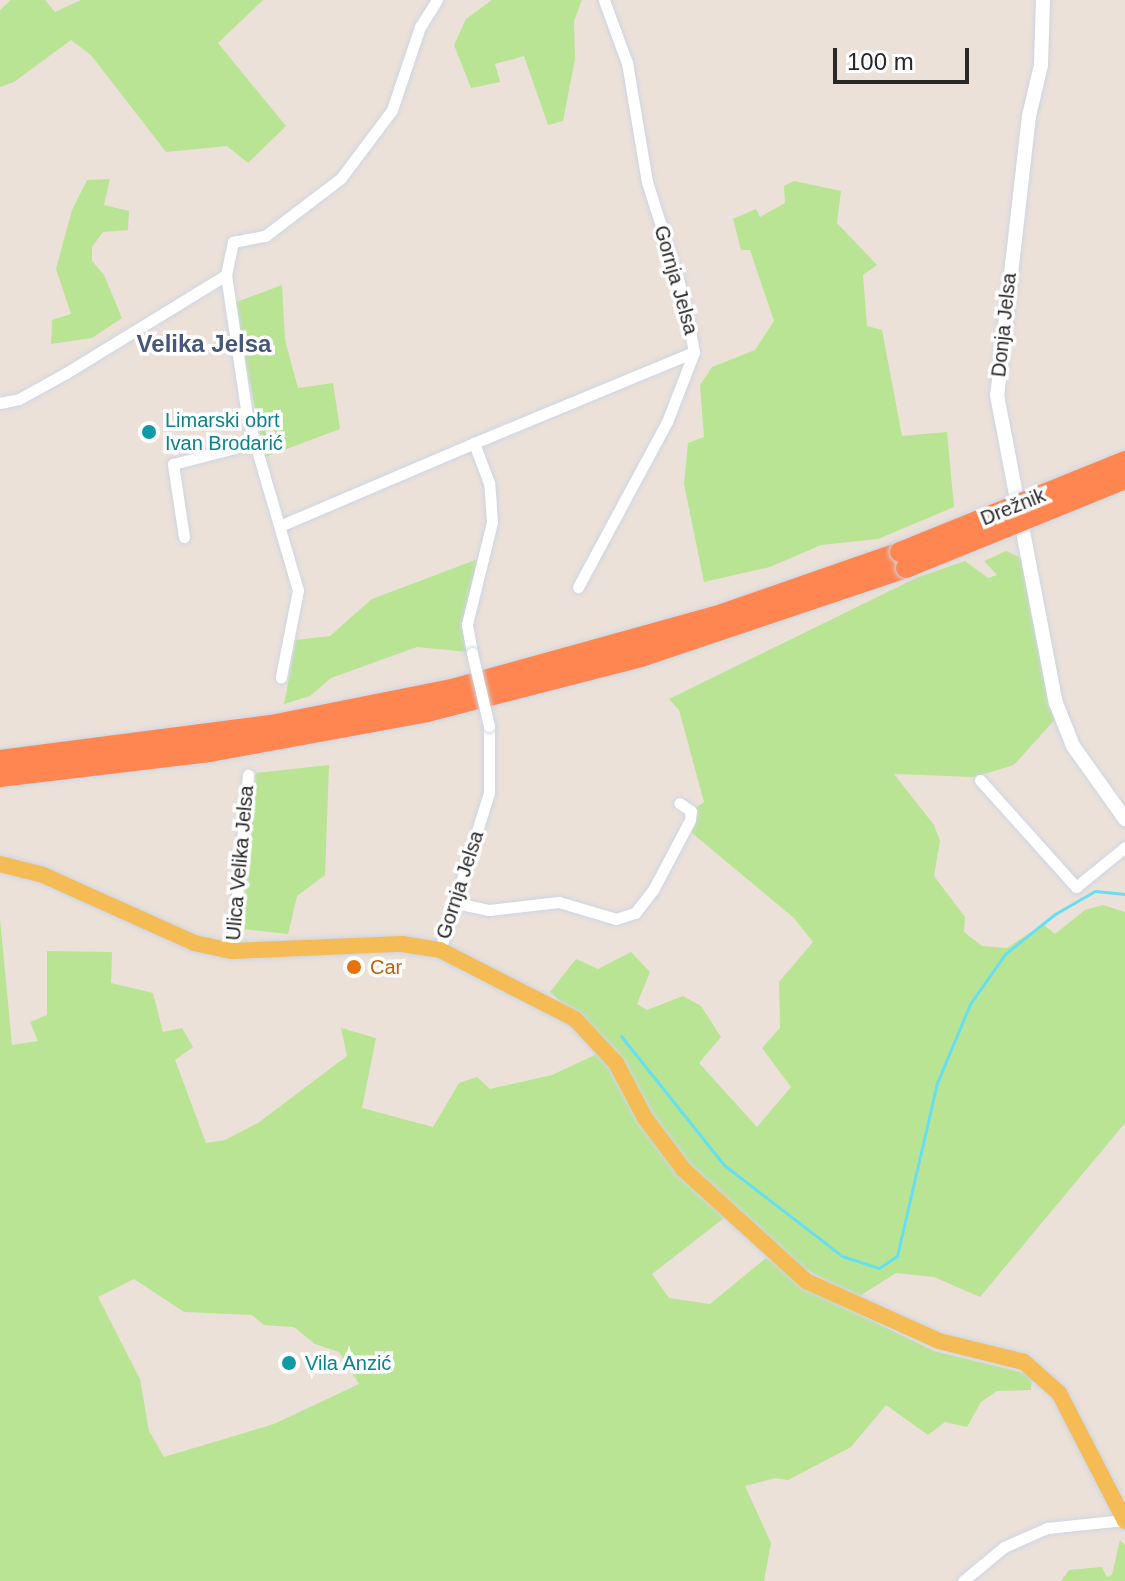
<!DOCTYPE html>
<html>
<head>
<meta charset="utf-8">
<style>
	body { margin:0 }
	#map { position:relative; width:1125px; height:1581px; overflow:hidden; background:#ebe1d9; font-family:Helvetica,sans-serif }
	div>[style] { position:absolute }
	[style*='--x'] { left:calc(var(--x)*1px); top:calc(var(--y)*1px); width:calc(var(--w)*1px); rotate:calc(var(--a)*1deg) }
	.green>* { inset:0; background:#b9e493 }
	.stream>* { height:3px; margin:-1.5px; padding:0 1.5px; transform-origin:1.5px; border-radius:1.5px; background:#67dff2 }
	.roads { filter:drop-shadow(0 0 2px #ced5e2) drop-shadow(0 0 2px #ced5e2) }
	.street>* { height:11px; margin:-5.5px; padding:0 5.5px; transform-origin:5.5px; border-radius:5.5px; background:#fff }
	.secondary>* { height:14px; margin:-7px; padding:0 7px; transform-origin:7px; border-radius:7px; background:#fff }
	.primary>* { height:16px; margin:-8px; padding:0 8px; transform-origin:8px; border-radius:8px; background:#f5bb55 }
	.highway>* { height:20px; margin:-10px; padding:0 10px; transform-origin:10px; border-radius:10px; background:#ff8650 }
	.bridges { filter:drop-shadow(0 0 2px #ced5e2) drop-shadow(0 0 2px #ced5e2) }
	.street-bridge>* { height:11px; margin:-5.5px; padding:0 5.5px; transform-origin:5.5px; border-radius:5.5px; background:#fff }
	.highway-bridge>* { height:20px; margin:-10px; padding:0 10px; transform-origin:10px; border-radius:10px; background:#ff8650 }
	.dots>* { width:22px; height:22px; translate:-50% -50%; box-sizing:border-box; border:4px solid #fff; border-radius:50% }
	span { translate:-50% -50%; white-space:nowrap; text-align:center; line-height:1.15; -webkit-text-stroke:7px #fff; paint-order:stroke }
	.street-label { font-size:20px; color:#282828 }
	.culture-label { font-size:20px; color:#0d838f }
	.left { translate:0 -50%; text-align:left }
	.food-label { font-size:20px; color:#c56008 }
	.quarter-label { font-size:24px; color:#47577a; font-weight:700 }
	.scale { position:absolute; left:833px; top:48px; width:136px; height:36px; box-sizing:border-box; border:4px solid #282828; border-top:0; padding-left:10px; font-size:24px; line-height:28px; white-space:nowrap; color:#282828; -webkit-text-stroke:6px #fff; paint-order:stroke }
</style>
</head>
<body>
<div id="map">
	<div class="green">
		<i style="clip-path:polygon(11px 0,45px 0,55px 12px,81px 0,263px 0,218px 43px,286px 126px,248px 163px,227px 146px,166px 152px,91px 55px,71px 40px,14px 82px,0 87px,0 10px)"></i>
		<i style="clip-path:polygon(492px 0,582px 0,574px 21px,575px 59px,563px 121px,548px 125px,524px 56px,495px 64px,500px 82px,471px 88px,454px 45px,466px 19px)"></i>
		<i style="clip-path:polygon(110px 179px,104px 205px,129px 211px,128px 230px,103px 232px,92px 247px,92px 261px,104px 275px,122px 318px,92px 338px,51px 344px,52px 320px,71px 314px,56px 269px,72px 210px,87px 180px)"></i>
		<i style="clip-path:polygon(794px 181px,841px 191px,837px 223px,877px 265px,863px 275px,867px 326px,882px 330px,902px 436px,947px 432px,954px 507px,878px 539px,821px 545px,770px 567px,704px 582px,684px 484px,688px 443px,704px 437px,700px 385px,712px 367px,755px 350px,774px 321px,750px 250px,741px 250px,733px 219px,756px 209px,760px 217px,785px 203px,784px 186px)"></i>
		<i style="clip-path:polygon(282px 285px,285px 340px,298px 388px,333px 383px,340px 429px,265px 457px,234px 303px)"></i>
		<i style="clip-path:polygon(evenodd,1006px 551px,1026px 560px,1057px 717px,1014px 765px,974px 777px,894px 774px,934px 825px,940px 841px,934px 876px,965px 917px,964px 932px,982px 946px,1007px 948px,1043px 924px,1055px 934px,1085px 910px,1103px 905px,1125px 912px,1125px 1123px,980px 1297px,934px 1277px,896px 1273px,858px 1297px,790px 1261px,733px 1211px,652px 1274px,669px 1298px,710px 1304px,766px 1258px,844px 1307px,934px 1351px,1032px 1375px,1031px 1390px,997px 1391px,981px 1402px,967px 1427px,945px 1422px,928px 1435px,886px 1405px,851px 1447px,788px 1480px,775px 1478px,745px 1486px,771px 1543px,764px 1581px,0 1581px,0 919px,12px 1045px,38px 1041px,30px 1022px,47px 1015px,47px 951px,112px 952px,111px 983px,153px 993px,163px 1032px,182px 1028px,193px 1047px,175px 1060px,206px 1143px,225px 1140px,258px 1123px,347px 1056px,341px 1028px,376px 1038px,362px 1108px,433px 1127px,459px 1083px,477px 1077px,490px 1089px,552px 1075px,612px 1047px,550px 992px,576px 959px,598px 969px,631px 952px,650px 972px,637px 1004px,647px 1010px,683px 996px,701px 1006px,721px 1037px,699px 1063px,757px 1127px,791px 1087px,762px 1048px,780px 1028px,779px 982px,813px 942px,794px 918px,686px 828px,691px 811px,704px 802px,679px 710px,669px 699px,916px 578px,965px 561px,988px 578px,997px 575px,984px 561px,1006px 551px,134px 1279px,184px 1312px,252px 1315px,264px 1325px,294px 1327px,315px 1344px,339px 1352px,359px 1384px,274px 1424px,164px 1457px,149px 1431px,140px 1379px,98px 1297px,134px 1279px)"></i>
		<i style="clip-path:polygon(478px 559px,462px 625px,467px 652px,417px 647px,331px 678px,310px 696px,284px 704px,296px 640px,330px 636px,372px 599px)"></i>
		<i style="clip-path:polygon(329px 765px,325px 875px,297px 896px,288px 934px,242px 929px,256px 773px)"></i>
		<i style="clip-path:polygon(1120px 1540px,1125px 1545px,1125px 1581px,1061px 1581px,1069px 1570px,1102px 1567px,1107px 1577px,1112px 1575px)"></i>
	</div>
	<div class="stream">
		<i style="--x:621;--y:1036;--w:165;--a:51.4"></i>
		<i style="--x:724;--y:1165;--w:149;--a:37.6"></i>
		<i style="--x:842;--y:1256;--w:39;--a:18"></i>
		<i style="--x:879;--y:1268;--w:22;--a:-34"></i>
		<i style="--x:897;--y:1256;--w:178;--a:-77"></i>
		<i style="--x:937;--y:1083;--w:86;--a:-67.3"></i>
		<i style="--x:970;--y:1004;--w:61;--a:-55"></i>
		<i style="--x:1005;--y:954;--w:64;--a:-38.7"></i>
		<i style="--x:1055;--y:914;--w:46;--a:-29.9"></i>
		<i style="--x:1095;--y:891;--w:30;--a:6"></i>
	</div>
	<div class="roads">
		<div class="street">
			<i style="--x:226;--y:275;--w:143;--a:81.5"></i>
			<i style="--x:247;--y:416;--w:181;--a:73.7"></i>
			<i style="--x:298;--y:590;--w:89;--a:101.1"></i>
			<i style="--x:0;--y:403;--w:19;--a:-12"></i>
			<i style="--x:19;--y:399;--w:54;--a:-29"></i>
			<i style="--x:66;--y:373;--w:188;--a:-31.5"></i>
			<i style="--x:226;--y:275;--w:34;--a:-78"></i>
			<i style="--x:233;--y:242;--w:33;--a:-11"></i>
			<i style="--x:265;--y:236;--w:96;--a:-37.3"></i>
			<i style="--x:341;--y:178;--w:85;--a:-53.1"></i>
			<i style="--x:392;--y:110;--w:88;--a:-71.4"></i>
			<i style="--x:420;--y:27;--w:32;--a:-58"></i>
			<i style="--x:282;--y:525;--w:209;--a:-23.1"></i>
			<i style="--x:184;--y:537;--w:74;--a:-98.6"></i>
			<i style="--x:173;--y:464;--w:84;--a:-14.5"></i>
			<i style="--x:578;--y:587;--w:187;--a:-61.7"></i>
			<i style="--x:667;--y:422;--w:75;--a:-68.9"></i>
			<i style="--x:694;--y:352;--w:54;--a:-100.7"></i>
			<i style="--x:684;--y:299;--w:123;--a:-107.5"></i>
			<i style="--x:647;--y:182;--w:121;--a:-99.5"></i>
			<i style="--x:627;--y:63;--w:67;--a:-110.1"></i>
			<i style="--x:472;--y:653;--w:29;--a:-100"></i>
			<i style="--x:467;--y:624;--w:105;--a:-76.2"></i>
			<i style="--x:492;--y:522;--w:39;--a:-94"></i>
			<i style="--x:489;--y:483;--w:43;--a:-110.6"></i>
			<i style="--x:474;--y:443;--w:238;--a:-22.5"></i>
			<i style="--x:980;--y:780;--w:144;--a:48.1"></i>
			<i style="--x:1076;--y:887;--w:63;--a:-39.2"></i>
			<i style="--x:456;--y:903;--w:34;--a:12"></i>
			<i style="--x:489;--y:910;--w:70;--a:-6.5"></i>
			<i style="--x:559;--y:902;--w:59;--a:16.6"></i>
			<i style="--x:616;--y:919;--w:20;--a:-18"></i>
			<i style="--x:635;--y:913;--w:29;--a:-52"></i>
			<i style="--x:653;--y:890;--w:79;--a:-62.1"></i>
			<i style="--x:690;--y:820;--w:9;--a:-84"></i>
			<i style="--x:691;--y:811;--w:14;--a:-146"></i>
			<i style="--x:440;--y:950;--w:164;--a:-72.7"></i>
			<i style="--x:489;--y:793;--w:67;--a:-90"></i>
			<i style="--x:232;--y:951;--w:177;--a:-84.8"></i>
			<i style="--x:963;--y:1581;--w:53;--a:-39.7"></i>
			<i style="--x:1004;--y:1547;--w:47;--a:-23.8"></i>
			<i style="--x:1047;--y:1528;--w:77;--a:-5.9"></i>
		</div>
		<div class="secondary">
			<i style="--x:1043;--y:0;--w:65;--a:91.8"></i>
			<i style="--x:1041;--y:65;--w:52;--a:103.2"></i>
			<i style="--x:1029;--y:116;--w:281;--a:96.5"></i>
			<i style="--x:997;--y:395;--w:314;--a:79.2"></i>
			<i style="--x:1056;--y:703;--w:46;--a:68.4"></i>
			<i style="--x:1073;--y:746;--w:90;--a:54.5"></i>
		</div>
		<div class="primary">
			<i style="--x:0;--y:864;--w:44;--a:14.3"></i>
			<i style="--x:43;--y:875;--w:166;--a:24.2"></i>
			<i style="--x:194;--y:943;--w:39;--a:12"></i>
			<i style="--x:232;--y:951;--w:170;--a:-2.4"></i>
			<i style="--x:402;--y:944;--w:38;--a:9"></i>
			<i style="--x:440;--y:950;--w:152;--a:27.1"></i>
			<i style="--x:575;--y:1019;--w:60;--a:47"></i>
			<i style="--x:616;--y:1063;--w:62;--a:62.2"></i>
			<i style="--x:645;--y:1118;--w:65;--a:53.1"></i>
			<i style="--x:684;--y:1170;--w:165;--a:42.3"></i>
			<i style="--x:806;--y:1281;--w:146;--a:24.3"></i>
			<i style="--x:939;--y:1341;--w:88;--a:13.9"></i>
			<i style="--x:1024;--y:1362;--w:47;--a:41.5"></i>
			<i style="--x:1059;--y:1393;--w:144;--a:62.7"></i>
		</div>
		<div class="highway">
			<i style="--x:0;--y:760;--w:273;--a:-7.4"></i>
			<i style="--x:271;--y:725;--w:189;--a:-11.3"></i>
			<i style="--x:456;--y:688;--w:276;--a:-15.5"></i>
			<i style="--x:722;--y:614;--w:188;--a:-19.2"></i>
			<i style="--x:0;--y:777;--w:211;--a:-6.8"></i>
			<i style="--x:210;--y:752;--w:221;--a:-10.4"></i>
			<i style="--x:427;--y:712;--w:221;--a:-14.4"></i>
			<i style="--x:641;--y:657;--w:280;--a:-18.6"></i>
		</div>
	</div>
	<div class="bridges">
		<div class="street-bridge">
			<i style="--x:472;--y:653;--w:75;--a:76.9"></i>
		</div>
		<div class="highway-bridge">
			<i style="--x:900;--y:552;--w:243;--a:-22"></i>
			<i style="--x:906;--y:568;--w:236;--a:-22.1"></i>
		</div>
	</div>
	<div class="dots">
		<i style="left:149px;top:432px;background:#0f9aa8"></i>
		<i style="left:354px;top:967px;background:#e8710a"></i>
		<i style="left:289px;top:1363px;background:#0f9aa8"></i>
	</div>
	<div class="street-label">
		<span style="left:676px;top:280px;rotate:74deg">Gornja Jelsa</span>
		<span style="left:1004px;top:325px;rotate:-84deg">Donja Jelsa</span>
		<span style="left:1013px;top:507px;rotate:-22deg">Drežnik</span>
		<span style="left:240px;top:863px;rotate:-85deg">Ulica Velika Jelsa</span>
		<span style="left:460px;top:885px;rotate:-72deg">Gornja Jelsa</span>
	</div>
	<div class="culture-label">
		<span class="left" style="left:165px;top:432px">Limarski obrt<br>Ivan Brodarić</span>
		<span class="left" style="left:305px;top:1363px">Vila Anzić</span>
	</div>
	<div class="food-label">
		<span class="left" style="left:370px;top:967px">Car</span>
	</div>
	<div class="quarter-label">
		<span style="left:204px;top:344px">Velika Jelsa</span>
	</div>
	<div class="scale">100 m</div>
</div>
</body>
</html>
